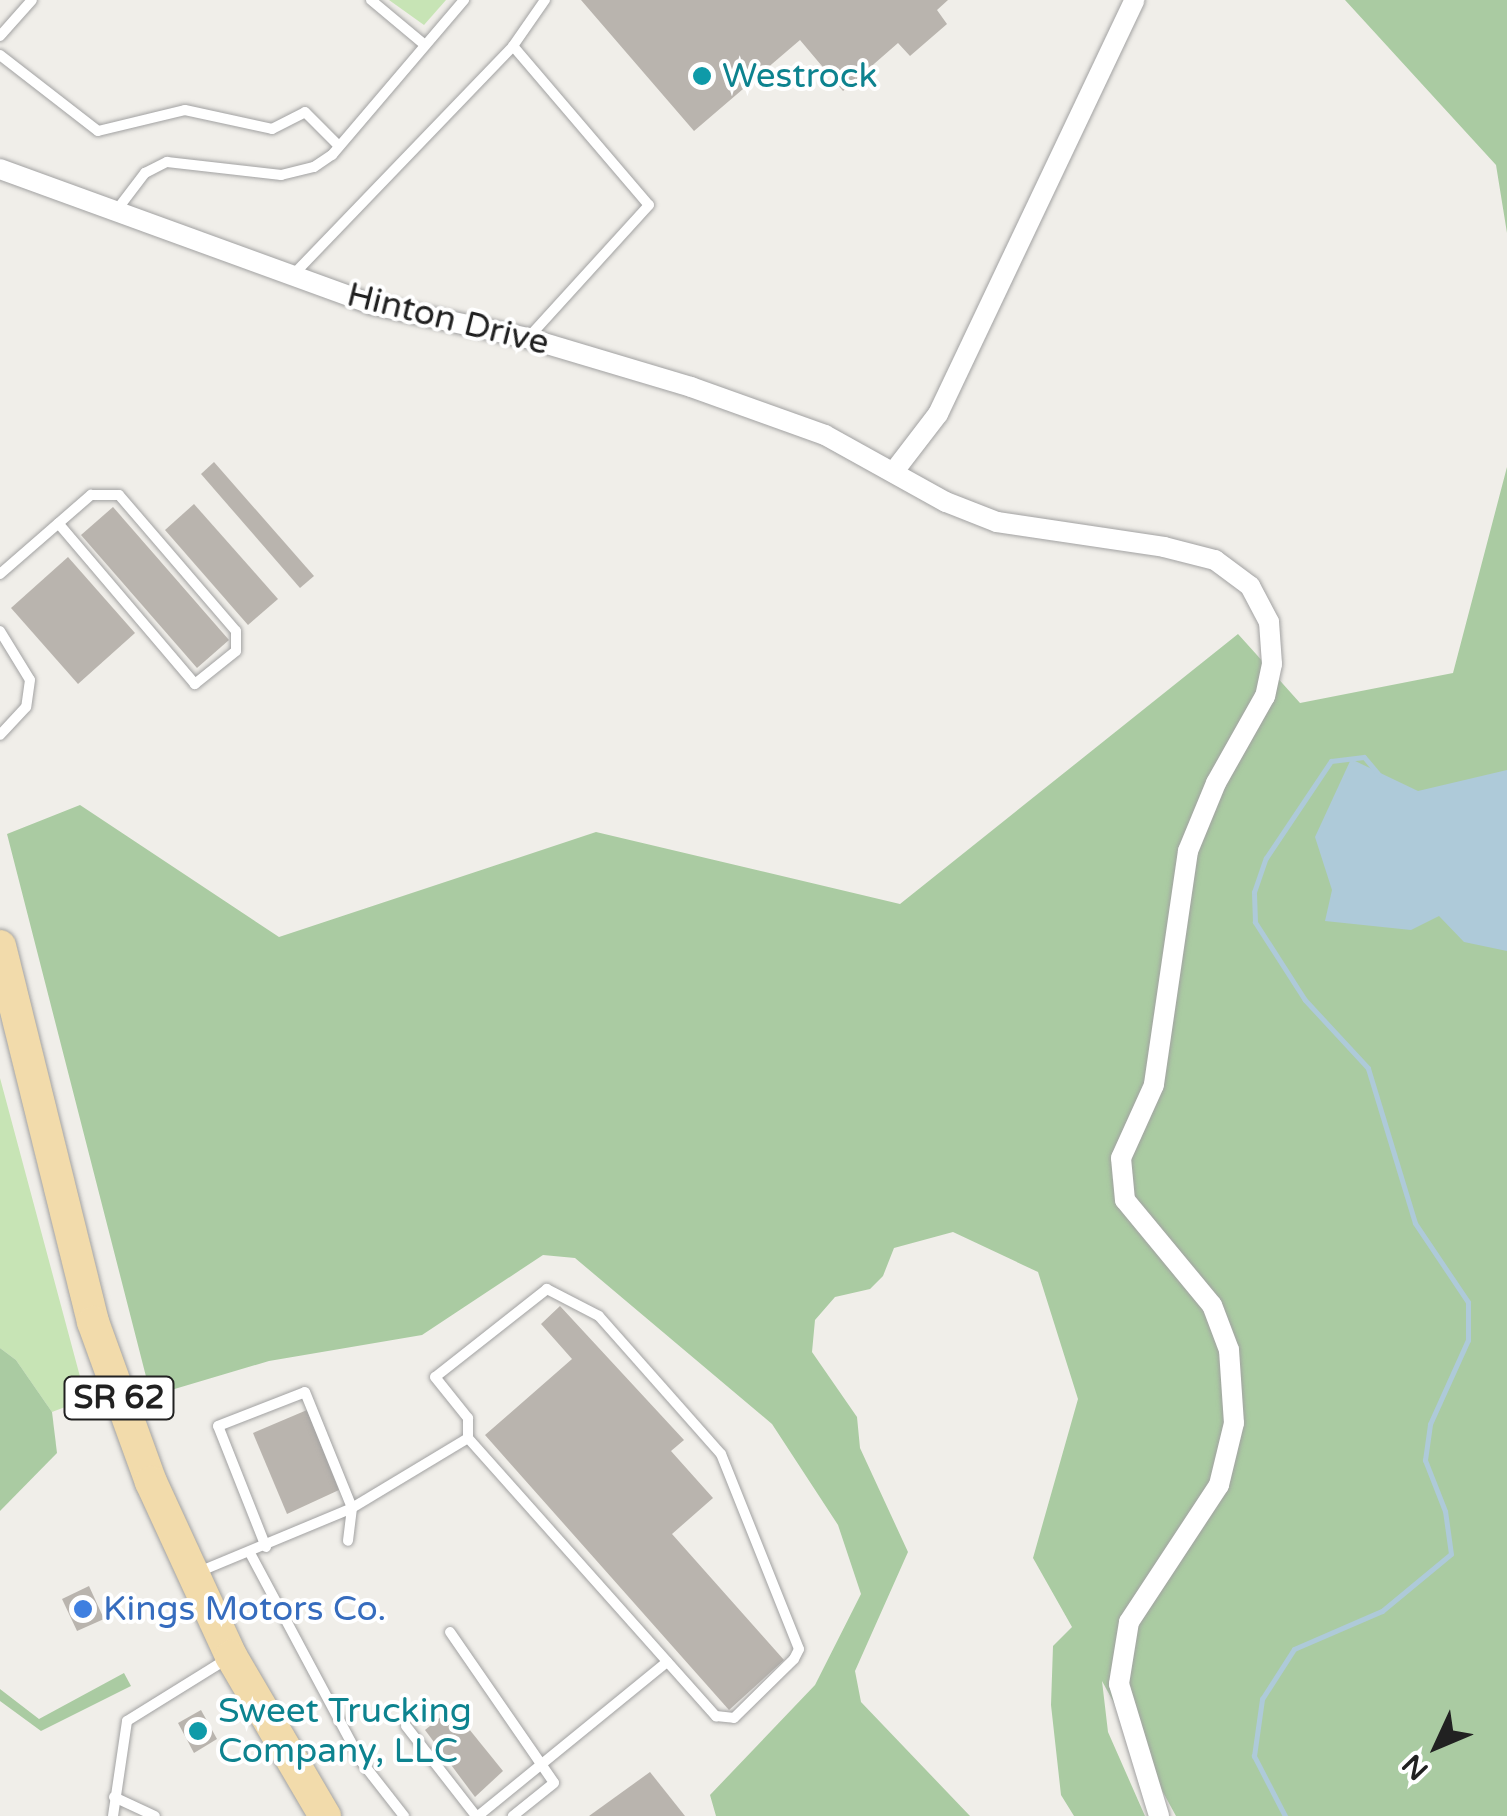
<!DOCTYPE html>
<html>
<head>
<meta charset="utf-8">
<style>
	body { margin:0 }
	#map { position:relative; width:1507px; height:1816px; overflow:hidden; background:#f0eee9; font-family:"Varela Round",sans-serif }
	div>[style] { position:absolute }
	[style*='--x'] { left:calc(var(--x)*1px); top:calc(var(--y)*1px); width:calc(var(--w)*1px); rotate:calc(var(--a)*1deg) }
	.grass>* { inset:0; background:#c7e4b5 }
	.forest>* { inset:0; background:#aacba2 }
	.water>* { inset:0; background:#aecad9 }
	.stream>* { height:5px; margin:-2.5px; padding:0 2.5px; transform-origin:2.5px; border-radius:2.5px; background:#aecad9 }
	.building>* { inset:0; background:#b9b4ae }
	.roads { filter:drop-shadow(0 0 2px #a2a2a2) drop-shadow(0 0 2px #a2a2a2) }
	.service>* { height:10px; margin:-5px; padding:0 5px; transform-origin:5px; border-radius:5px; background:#fff }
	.minor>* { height:20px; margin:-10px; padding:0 10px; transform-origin:10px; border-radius:10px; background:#fff }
	.primary>* { height:32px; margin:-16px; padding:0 16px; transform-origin:16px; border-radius:16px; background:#f2dbab }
	.dots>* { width:28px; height:28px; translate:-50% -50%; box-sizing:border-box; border:5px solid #fff; border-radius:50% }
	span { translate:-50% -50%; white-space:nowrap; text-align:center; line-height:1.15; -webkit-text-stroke:8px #fff; paint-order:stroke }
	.shield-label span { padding:2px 8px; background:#fff; border:2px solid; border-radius:8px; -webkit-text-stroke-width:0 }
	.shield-label { font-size:32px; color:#212121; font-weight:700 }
	.culture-label { font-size:35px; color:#0d838f }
	.left { translate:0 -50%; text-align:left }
	.street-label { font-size:35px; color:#212121 }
	.shop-label { font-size:35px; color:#366cbe }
	.north { position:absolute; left:1387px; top:1696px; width:100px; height:100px; -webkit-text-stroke:8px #fff; paint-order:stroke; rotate:226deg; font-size:28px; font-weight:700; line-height:40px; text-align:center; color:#212121 }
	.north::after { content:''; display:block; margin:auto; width:35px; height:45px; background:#212121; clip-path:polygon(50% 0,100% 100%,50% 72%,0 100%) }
</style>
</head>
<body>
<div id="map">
	<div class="grass">
		<i style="clip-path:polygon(389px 0,446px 0,424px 25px)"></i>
		<i style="clip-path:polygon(0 1078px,86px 1399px,52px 1412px,16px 1360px,0 1348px)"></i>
	</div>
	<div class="forest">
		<i style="clip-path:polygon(1345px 0,1507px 0,1507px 233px,1496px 165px)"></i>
		<i style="clip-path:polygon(1507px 467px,1507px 1816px,1176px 1816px,1102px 1681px,1108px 1732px,1145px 1816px,1074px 1816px,1061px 1795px,1051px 1705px,1053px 1646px,1072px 1627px,1033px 1558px,1078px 1399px,1038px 1272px,953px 1232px,894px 1248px,883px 1276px,870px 1289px,835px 1297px,815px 1320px,812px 1352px,857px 1417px,860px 1448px,908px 1552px,855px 1671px,861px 1702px,970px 1816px,716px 1816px,710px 1795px,815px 1685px,861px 1594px,838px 1525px,772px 1424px,575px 1258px,543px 1255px,422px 1335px,269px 1361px,151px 1396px,7px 834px,80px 805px,279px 937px,596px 832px,900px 904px,1238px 634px,1300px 703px,1453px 673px)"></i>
		<i style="clip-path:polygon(0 1348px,16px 1360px,52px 1412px,57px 1453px,0 1511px)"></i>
		<i style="clip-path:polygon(124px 1673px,131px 1686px,41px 1731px,0 1701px,0 1689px,39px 1719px)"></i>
	</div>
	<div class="water">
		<i style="clip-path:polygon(1351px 759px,1418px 791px,1507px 770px,1507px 951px,1464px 942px,1439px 916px,1411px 930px,1325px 921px,1332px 890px,1315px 837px)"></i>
	</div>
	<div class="stream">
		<i style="--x:1285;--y:1816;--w:68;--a:-117.3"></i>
		<i style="--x:1254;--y:1756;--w:58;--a:-82"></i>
		<i style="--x:1262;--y:1699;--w:59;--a:-57.4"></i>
		<i style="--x:1294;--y:1649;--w:96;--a:-23.4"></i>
		<i style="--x:1382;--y:1611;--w:89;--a:-39.6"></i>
		<i style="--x:1451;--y:1554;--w:43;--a:-97.9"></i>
		<i style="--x:1445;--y:1511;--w:55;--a:-111.4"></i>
		<i style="--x:1425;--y:1460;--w:36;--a:-82"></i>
		<i style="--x:1430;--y:1424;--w:92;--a:-65.7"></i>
		<i style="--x:1468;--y:1340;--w:38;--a:-90"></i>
		<i style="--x:1468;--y:1302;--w:95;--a:-123.9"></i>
		<i style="--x:1415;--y:1223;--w:162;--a:-106.9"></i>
		<i style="--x:1368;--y:1068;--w:93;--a:-132.8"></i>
		<i style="--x:1305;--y:1000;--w:93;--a:-122.7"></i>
		<i style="--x:1255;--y:922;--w:30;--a:-92"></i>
		<i style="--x:1254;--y:892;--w:36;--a:-71"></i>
		<i style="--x:1266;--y:858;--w:117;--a:-56.2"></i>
		<i style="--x:1331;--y:761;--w:33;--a:-7"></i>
		<i style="--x:1364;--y:757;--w:23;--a:50"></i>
	</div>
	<div class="building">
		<i style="clip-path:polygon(581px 0,948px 0,937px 10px,947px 24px,910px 56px,898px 43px,843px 91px,800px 40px,694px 131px)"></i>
		<i style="clip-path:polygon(214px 462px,314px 576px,300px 588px,201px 474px)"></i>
		<i style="clip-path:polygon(194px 504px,278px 599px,248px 625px,165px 530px)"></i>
		<i style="clip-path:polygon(113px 507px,229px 640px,197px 668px,81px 535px)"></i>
		<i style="clip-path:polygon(68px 557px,135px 633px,78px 684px,11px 608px)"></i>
		<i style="clip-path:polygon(560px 1306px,684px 1440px,671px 1451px,713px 1498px,672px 1534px,784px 1660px,729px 1710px,485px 1435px,572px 1359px,541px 1324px)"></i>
		<i style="clip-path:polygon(307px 1410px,339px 1490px,287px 1514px,253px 1433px)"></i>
		<i style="clip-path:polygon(89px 1586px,104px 1619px,77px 1631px,62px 1599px)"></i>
		<i style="clip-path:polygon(452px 1708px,503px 1771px,475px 1797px,425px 1730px)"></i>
		<i style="clip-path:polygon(201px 1710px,217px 1739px,194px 1753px,178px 1723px)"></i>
		<i style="clip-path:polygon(650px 1772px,685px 1816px,589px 1816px)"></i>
	</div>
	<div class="roads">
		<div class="service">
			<i style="--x:371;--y:0;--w:70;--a:39.8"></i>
			<i style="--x:0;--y:36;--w:48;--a:-48.4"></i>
			<i style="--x:513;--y:46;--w:56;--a:-55.2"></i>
			<i style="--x:0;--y:55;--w:124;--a:37.8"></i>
			<i style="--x:98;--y:131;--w:89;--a:-13.6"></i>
			<i style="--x:185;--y:110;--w:89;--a:12.3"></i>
			<i style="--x:272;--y:129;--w:37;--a:-27"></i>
			<i style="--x:305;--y:112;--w:48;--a:45"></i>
			<i style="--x:116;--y:211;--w:48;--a:-52.7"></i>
			<i style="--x:145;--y:173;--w:25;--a:-27"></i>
			<i style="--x:167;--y:162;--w:115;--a:6.5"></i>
			<i style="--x:281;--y:175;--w:34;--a:-14"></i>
			<i style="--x:314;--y:167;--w:22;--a:-34"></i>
			<i style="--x:332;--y:155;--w:204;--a:-49.6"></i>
			<i style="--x:292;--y:276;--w:319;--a:-46.1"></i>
			<i style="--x:513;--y:46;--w:209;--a:49.5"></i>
			<i style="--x:649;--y:205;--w:180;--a:132.3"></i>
			<i style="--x:0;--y:574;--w:121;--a:-41"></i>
			<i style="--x:91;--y:495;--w:28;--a:0"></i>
			<i style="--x:119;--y:495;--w:179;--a:49.3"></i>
			<i style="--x:236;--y:631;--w:20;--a:90"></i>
			<i style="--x:236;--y:651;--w:53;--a:141.2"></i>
			<i style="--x:195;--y:684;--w:211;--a:-130.4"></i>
			<i style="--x:0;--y:631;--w:57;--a:58.5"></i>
			<i style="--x:30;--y:680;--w:27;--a:98"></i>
			<i style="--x:26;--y:707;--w:38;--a:133"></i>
			<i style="--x:266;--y:1547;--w:130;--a:-111.6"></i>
			<i style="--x:218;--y:1426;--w:93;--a:-21.3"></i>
			<i style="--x:305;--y:1392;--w:125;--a:67.9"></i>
			<i style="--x:352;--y:1508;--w:33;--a:97"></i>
			<i style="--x:250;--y:1553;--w:236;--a:61.9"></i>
			<i style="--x:361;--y:1761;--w:70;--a:52"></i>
			<i style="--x:196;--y:1573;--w:169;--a:-22.6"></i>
			<i style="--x:352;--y:1508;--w:135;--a:-31.1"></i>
			<i style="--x:468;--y:1438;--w:373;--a:48.3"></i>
			<i style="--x:716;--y:1716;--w:18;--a:6"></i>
			<i style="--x:734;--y:1718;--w:84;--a:-44.5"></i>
			<i style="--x:794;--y:1659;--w:11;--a:-63"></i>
			<i style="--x:799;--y:1649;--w:210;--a:-111.8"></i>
			<i style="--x:721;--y:1454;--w:184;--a:-131.5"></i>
			<i style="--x:599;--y:1316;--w:59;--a:-152.6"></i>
			<i style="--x:547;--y:1289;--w:142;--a:141.8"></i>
			<i style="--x:435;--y:1377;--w:53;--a:51.2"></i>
			<i style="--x:468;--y:1418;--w:20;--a:90"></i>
			<i style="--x:450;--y:1632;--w:183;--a:55.4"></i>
			<i style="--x:554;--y:1783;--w:53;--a:141.2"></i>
			<i style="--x:406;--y:1726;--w:114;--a:52.1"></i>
			<i style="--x:114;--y:1797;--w:45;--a:24.9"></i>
			<i style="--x:113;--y:1816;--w:96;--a:-81.6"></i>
			<i style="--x:127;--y:1721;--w:118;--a:-31.8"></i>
			<i style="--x:478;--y:1816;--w:244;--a:-39.2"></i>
		</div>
		<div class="minor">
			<i style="--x:0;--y:169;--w:394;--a:20"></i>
			<i style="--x:370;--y:304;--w:161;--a:12.2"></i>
			<i style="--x:527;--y:338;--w:171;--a:16.6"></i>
			<i style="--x:691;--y:387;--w:142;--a:19.7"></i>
			<i style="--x:825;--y:435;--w:138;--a:29"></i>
			<i style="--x:946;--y:502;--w:55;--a:21.4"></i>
			<i style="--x:997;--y:522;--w:169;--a:8.5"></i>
			<i style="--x:1164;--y:547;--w:53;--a:14.3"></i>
			<i style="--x:1215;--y:560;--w:44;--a:36.6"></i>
			<i style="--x:1250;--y:586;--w:41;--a:62.2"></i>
			<i style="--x:1269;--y:622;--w:42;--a:85.9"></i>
			<i style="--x:1272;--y:664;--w:33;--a:102"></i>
			<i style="--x:1265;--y:696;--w:100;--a:119.4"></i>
			<i style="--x:1216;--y:783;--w:74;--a:112.4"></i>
			<i style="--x:1188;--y:851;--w:236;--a:98.3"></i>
			<i style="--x:1154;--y:1085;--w:80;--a:114.3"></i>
			<i style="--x:1121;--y:1158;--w:42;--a:84.6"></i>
			<i style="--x:1125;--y:1200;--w:136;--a:50.4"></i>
			<i style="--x:1212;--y:1305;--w:48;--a:69.3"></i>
			<i style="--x:1229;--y:1350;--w:73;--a:86.1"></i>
			<i style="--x:1234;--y:1423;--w:64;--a:103.6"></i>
			<i style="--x:1219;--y:1485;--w:164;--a:123.3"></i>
			<i style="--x:1129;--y:1622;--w:63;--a:99.2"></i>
			<i style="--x:1119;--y:1684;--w:138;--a:73.1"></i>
			<i style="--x:895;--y:470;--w:71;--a:-52.5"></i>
			<i style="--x:938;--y:414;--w:458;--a:-64.6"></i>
		</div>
		<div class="primary">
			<i style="--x:0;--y:946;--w:387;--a:76.1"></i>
			<i style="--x:93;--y:1322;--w:170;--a:70.1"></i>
			<i style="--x:151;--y:1482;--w:192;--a:65.3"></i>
			<i style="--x:231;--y:1656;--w:186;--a:59.6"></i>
		</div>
	</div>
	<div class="dots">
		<i style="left:702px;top:76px;background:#0f9aa8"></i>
		<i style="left:83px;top:1609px;background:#3f7fe0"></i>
		<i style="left:198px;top:1731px;background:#0f9aa8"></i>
	</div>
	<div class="shield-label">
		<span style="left:119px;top:1398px">SR 62</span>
	</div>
	<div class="culture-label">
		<span class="left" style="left:722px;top:76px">Westrock</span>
		<span class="left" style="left:218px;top:1731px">Sweet Trucking<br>Company, LLC</span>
	</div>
	<div class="street-label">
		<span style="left:448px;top:319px;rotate:14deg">Hinton Drive</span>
	</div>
	<div class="shop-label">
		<span class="left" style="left:103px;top:1609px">Kings Motors Co.</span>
	</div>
	<div class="north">N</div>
</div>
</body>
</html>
